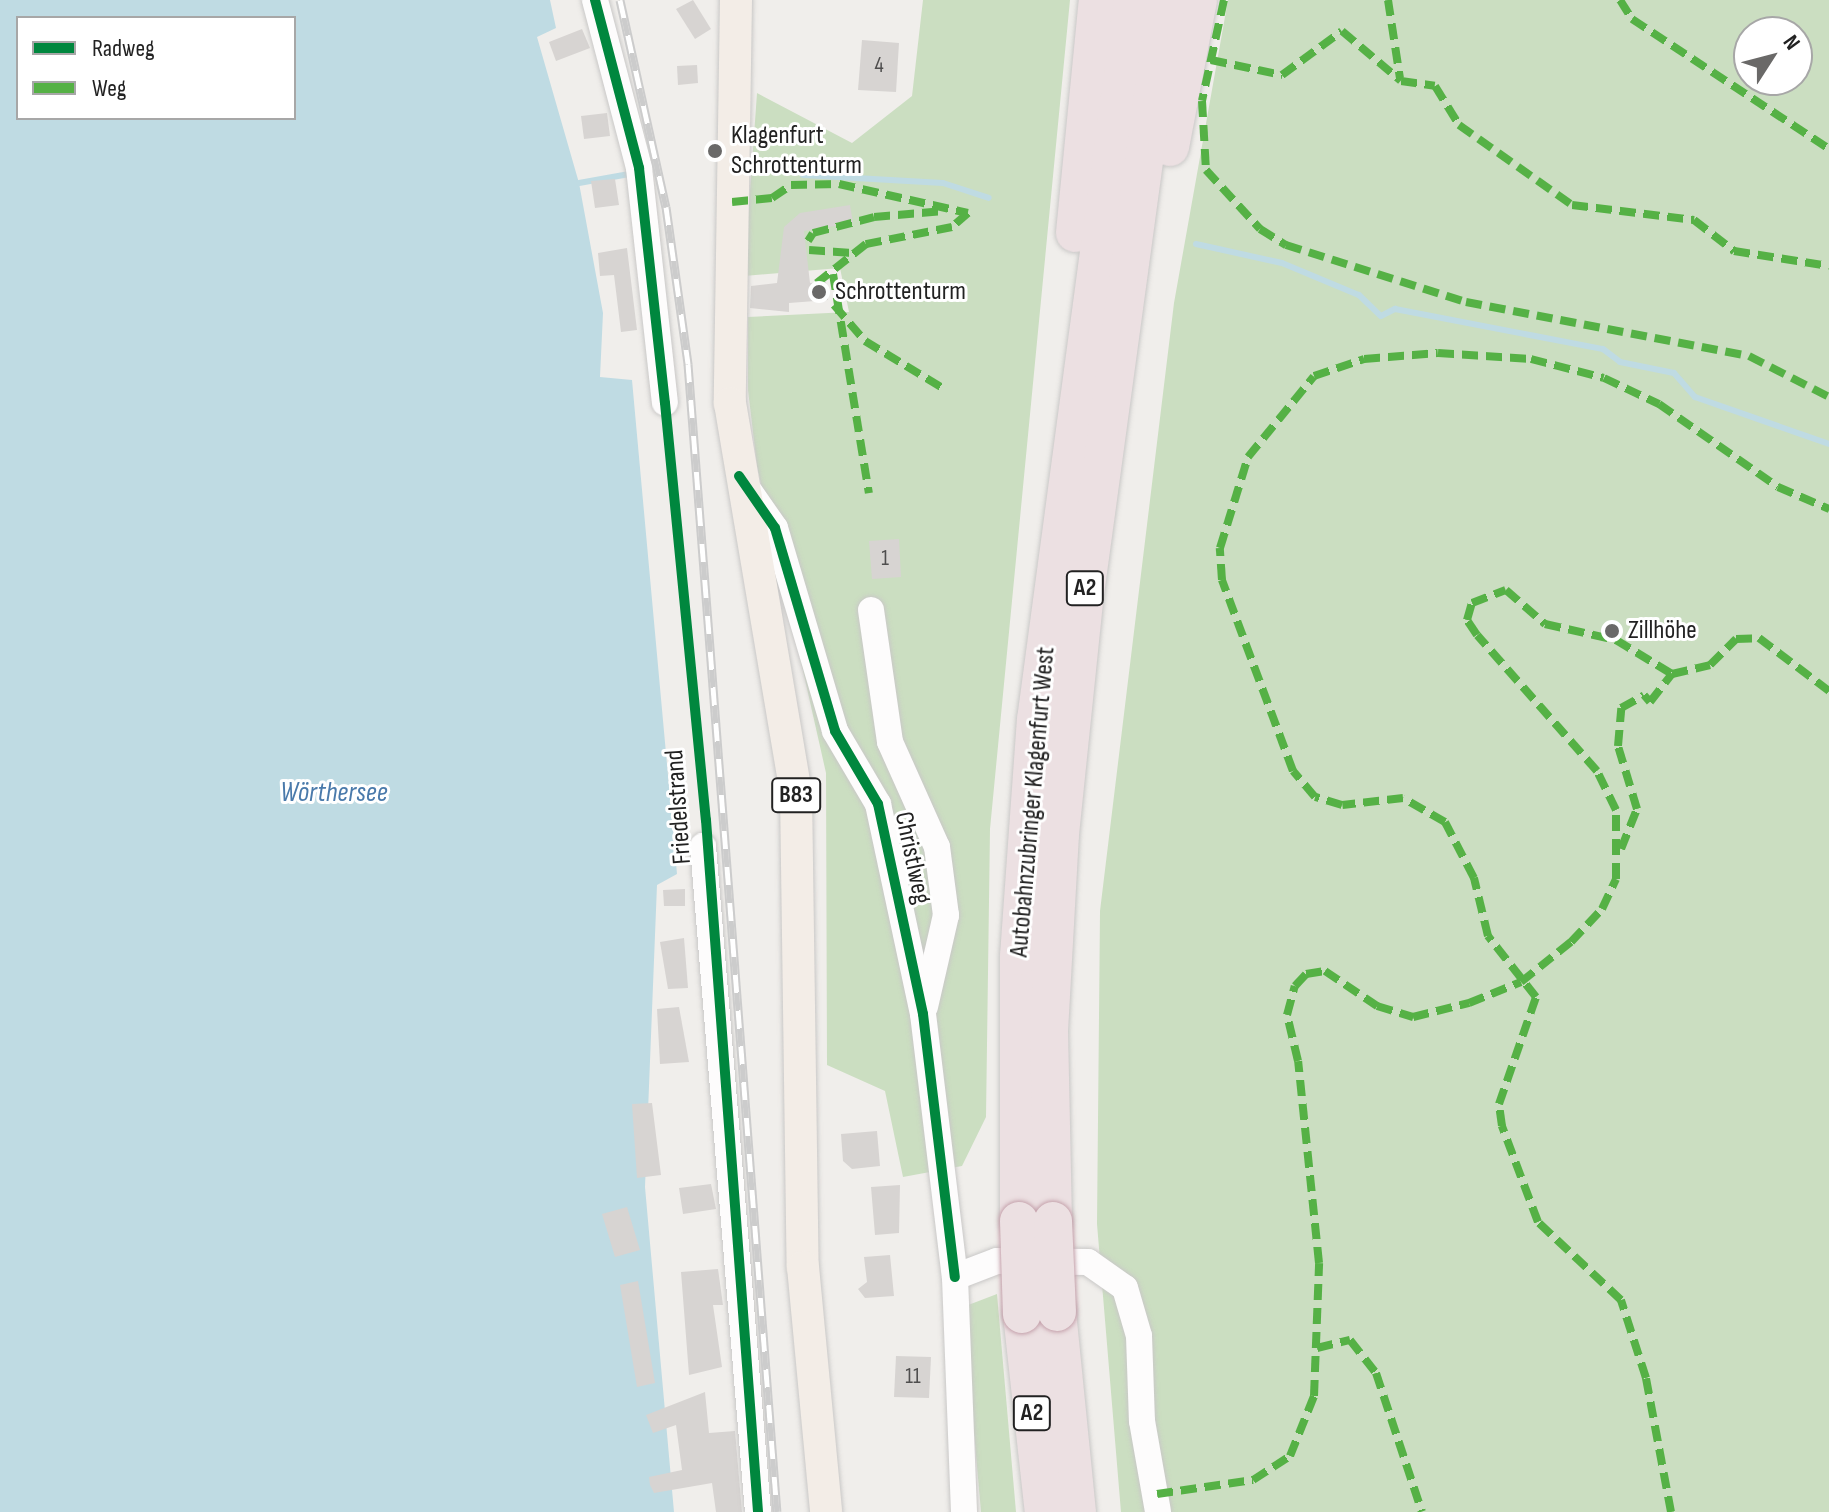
<!DOCTYPE html>
<html>
<head>
<meta charset="utf-8">
<style>
	body { margin:0 }
	#map { position:relative; width:1829px; height:1512px; overflow:hidden; background:#f0eeeb; font-family:"Sofia Sans Condensed",sans-serif }
	div>[style] { position:absolute }
	[style*='--x'] { left:calc(var(--x)*1px); top:calc(var(--y)*1px); width:calc(var(--w)*1px); rotate:calc(var(--a)*1deg) }
	.forest>* { inset:0; background:#cbdec1 }
	.water>* { inset:0; background:#bfdbe3 }
	.stream>* { height:6px; margin:-3px; padding:0 3px; transform-origin:3px; border-radius:3px; background:#bfdbe3 }
	.building>* { inset:0; background:#d7d4d2 }
	.roads { filter:drop-shadow(0 0 2px #c9c8c7) drop-shadow(0 0 2px #c9c8c7) }
	.minor>* { height:26px; margin:-13px; padding:0 13px; transform-origin:13px; border-radius:13px; background:#fdfcfc }
	.major>* { height:32px; margin:-16px; padding:0 16px; transform-origin:16px; border-radius:16px; background:#f3ede7 }
	.highway>* { height:38px; margin:-19px; padding:0 19px; transform-origin:19px; border-radius:19px; background:#ece0e2 }
	.rail>* { height:9px; margin-top:-4.5px; transform-origin:0; background:repeating-linear-gradient(90deg,#fff 0 18px,#ccc 0 36px); box-sizing:border-box; border-block:2px solid #ccc }
	.bridges { filter:drop-shadow(0 0 2px #c5a2ac) drop-shadow(0 0 2px #c5a2ac) }
	.highway-bridge>* { height:38px; margin:-19px; padding:0 19px; transform-origin:19px; border-radius:19px; background:#ece0e2 }
	.quiet>* { height:8px; margin-top:-4px; transform-origin:0; background:repeating-linear-gradient(90deg,#55b145 0 16px,transparent 0 24px) }
	.cycleway>* { height:10px; margin:-5px; padding:0 5px; transform-origin:5px; border-radius:5px; background:#00873e }
	.dots>* { width:22px; height:22px; translate:-50% -50%; box-sizing:border-box; border:4px solid #fff; border-radius:50% }
	span { translate:-50% -50%; white-space:nowrap; text-align:center; line-height:1.15; -webkit-text-stroke:6px #fff; paint-order:stroke }
	.number-label { font-size:22px; color:#4f4e4e }
	.number-label span { -webkit-text-stroke-width:0 }
	.shield-label span { padding:2px 6px; background:#fff; border:2px solid; border-radius:6px; -webkit-text-stroke-width:0 }
	.shield-label { font-size:24px; color:#222; font-weight:700 }
	.poi-label { font-size:26px; color:#222 }
	.left { translate:0 -50%; text-align:left }
	.street-label { font-size:26px; color:#222 }
	.water-label { font-size:28px; color:#4a7aab; font-style:italic }
	.legend { position:absolute; left:16px; top:16px; width:280px; height:104px; box-sizing:border-box; background:#fff; border:2px solid #a7a7a7; margin:0; padding:10px 14px; list-style:none; font-size:24px; color:#222 }
	.legend li { display:flex; align-items:center; gap:16px; height:40px }
	.legend b { width:40px; border:2px solid #a7a7a7 }
	.north { position:absolute; left:1733px; top:16px; width:80px; height:80px; box-sizing:border-box; background:#fff; border:2px solid #a7a7a7; border-radius:50%; rotate:54deg; font-size:22px; font-weight:700; line-height:32px; text-align:center; color:#222 }
	.north::after { content:''; display:block; margin:auto; width:28px; height:36px; background:#6a6968; clip-path:polygon(50% 0,100% 100%,50% 72%,0 100%) }
</style>
</head>
<body>
<div id="map">
	<div class="forest">
		<i style="clip-path:polygon(923px 0,1070px 0,990px 829px,986px 1117px,962px 1166px,903px 1177px,885px 1091px,827px 1065px,826px 773px,757px 466px,748px 390px,748px 317px,849px 312px,840px 268px,744px 276px,757px 93px,852px 143px,912px 96px)"></i>
		<i style="clip-path:polygon(evenodd,1228px 0,1829px 0,1829px 1512px,1121px 1512px,1097px 1224px,1100px 911px,1174px 303px,1228px 0,1749px 32px,1797px 32px,1797px 80px,1749px 80px,1749px 32px)"></i>
		<i style="clip-path:polygon(997px 1294px,1016px 1512px,981px 1512px,963px 1307px)"></i>
	</div>
	<div class="water">
		<i style="clip-path:polygon(evenodd,0 0,550px 0,556px 28px,537px 37px,579px 183px,603px 313px,600px 377px,632px 380px,677px 874px,657px 885px,645px 1187px,674px 1512px,0 1512px,0 0,18px 18px,294px 18px,294px 118px,18px 118px,18px 18px)"></i>
	</div>
	<div class="stream">
		<i style="--x:803;--y:175;--w:140;--a:3.3"></i>
		<i style="--x:943;--y:183;--w:48;--a:18.1"></i>
		<i style="--x:579;--y:183;--w:51;--a:-10.2"></i>
		<i style="--x:1196;--y:244;--w:88;--a:12.5"></i>
		<i style="--x:1282;--y:263;--w:83;--a:22.6"></i>
		<i style="--x:1359;--y:295;--w:30;--a:44"></i>
		<i style="--x:1381;--y:316;--w:16;--a:-27"></i>
		<i style="--x:1395;--y:309;--w:212;--a:10.9"></i>
		<i style="--x:1603;--y:349;--w:21;--a:37"></i>
		<i style="--x:1620;--y:362;--w:55;--a:11.5"></i>
		<i style="--x:1674;--y:373;--w:32;--a:49"></i>
		<i style="--x:1695;--y:397;--w:142;--a:19.3"></i>
	</div>
	<div class="building">
		<i style="clip-path:polygon(693px 0,711px 29px,695px 39px,676px 9px)"></i>
		<i style="clip-path:polygon(582px 29px,590px 48px,556px 61px,549px 42px)"></i>
		<i style="clip-path:polygon(862px 40px,899px 43px,896px 92px,858px 90px)"></i>
		<i style="clip-path:polygon(697px 65px,698px 83px,678px 85px,677px 66px)"></i>
		<i style="clip-path:polygon(607px 113px,610px 136px,584px 139px,581px 116px)"></i>
		<i style="clip-path:polygon(615px 179px,619px 205px,595px 208px,591px 181px)"></i>
		<i style="clip-path:polygon(850px 205px,853px 223px,804px 231px,810px 283px,826px 282px,828px 300px,789px 303px,789px 312px,750px 308px,751px 286px,777px 283px,784px 227px,800px 213px)"></i>
		<i style="clip-path:polygon(627px 248px,637px 330px,621px 332px,614px 275px,600px 276px,598px 253px)"></i>
		<i style="clip-path:polygon(899px 539px,901px 577px,872px 579px,869px 541px)"></i>
		<i style="clip-path:polygon(685px 889px,685px 906px,664px 906px,663px 890px)"></i>
		<i style="clip-path:polygon(684px 938px,688px 988px,668px 989px,660px 942px)"></i>
		<i style="clip-path:polygon(679px 1007px,689px 1062px,660px 1064px,657px 1009px)"></i>
		<i style="clip-path:polygon(652px 1103px,661px 1175px,637px 1178px,632px 1104px)"></i>
		<i style="clip-path:polygon(877px 1131px,880px 1166px,852px 1169px,843px 1161px,841px 1134px)"></i>
		<i style="clip-path:polygon(711px 1184px,716px 1209px,683px 1214px,679px 1188px)"></i>
		<i style="clip-path:polygon(900px 1185px,899px 1233px,875px 1235px,871px 1187px)"></i>
		<i style="clip-path:polygon(627px 1207px,640px 1250px,615px 1257px,602px 1214px)"></i>
		<i style="clip-path:polygon(890px 1255px,894px 1296px,865px 1298px,858px 1289px,867px 1282px,864px 1257px)"></i>
		<i style="clip-path:polygon(718px 1269px,723px 1305px,713px 1305px,722px 1367px,689px 1375px,681px 1272px)"></i>
		<i style="clip-path:polygon(638px 1281px,655px 1383px,637px 1387px,620px 1285px)"></i>
		<i style="clip-path:polygon(896px 1356px,931px 1357px,929px 1398px,894px 1397px)"></i>
		<i style="clip-path:polygon(705px 1392px,709px 1433px,735px 1431px,742px 1512px,716px 1512px,712px 1483px,654px 1493px,650px 1485px,649px 1477px,682px 1470px,676px 1425px,653px 1433px,646px 1415px)"></i>
	</div>
	<div class="roads">
		<div class="minor">
			<i style="--x:595;--y:0;--w:174;--a:75.3"></i>
			<i style="--x:639;--y:168;--w:236;--a:83.7"></i>
			<i style="--x:745;--y:485;--w:52;--a:55.1"></i>
			<i style="--x:775;--y:528;--w:212;--a:73.5"></i>
			<i style="--x:835;--y:731;--w:85;--a:59.5"></i>
			<i style="--x:878;--y:804;--w:215;--a:77.9"></i>
			<i style="--x:923;--y:1014;--w:265;--a:83.1"></i>
			<i style="--x:871;--y:610;--w:133;--a:81.8"></i>
			<i style="--x:890;--y:742;--w:115;--a:65.9"></i>
			<i style="--x:937;--y:847;--w:69;--a:82.5"></i>
			<i style="--x:946;--y:915;--w:94;--a:102.9"></i>
			<i style="--x:703;--y:846;--w:668;--a:85.28"></i>
			<i style="--x:964;--y:1512;--w:235;--a:-92.2"></i>
			<i style="--x:955;--y:1277;--w:45;--a:-20.9"></i>
			<i style="--x:997;--y:1261;--w:91;--a:0.6"></i>
			<i style="--x:1088;--y:1262;--w:45;--a:35.1"></i>
			<i style="--x:1125;--y:1288;--w:50;--a:73.7"></i>
			<i style="--x:1139;--y:1336;--w:85;--a:88"></i>
			<i style="--x:1142;--y:1421;--w:92;--a:80"></i>
		</div>
		<div class="major">
			<i style="--x:736;--y:0;--w:403;--a:90.9"></i>
			<i style="--x:730;--y:403;--w:395;--a:80.4"></i>
			<i style="--x:796;--y:792;--w:475;--a:89.2"></i>
			<i style="--x:803;--y:1267;--w:246;--a:84.6"></i>
		</div>
		<div class="highway">
			<i style="--x:1170;--y:147;--w:150;--a:-79.2"></i>
			<i style="--x:1075;--y:233;--w:234;--a:-84.4"></i>
			<i style="--x:1019;--y:1221;--w:265;--a:-90"></i>
			<i style="--x:1019;--y:956;--w:237;--a:-85.9"></i>
			<i style="--x:1036;--y:720;--w:727;--a:-82.33"></i>
			<i style="--x:1053;--y:1221;--w:190;--a:-91.2"></i>
			<i style="--x:1049;--y:1031;--w:197;--a:-86.8"></i>
			<i style="--x:1060;--y:834;--w:234;--a:-84.1"></i>
			<i style="--x:1084;--y:601;--w:607;--a:-82.23"></i>
			<i style="--x:1057;--y:1312;--w:201;--a:84.3"></i>
			<i style="--x:1022;--y:1314;--w:199;--a:83.7"></i>
		</div>
	</div>
	<div class="rail">
		<i style="--x:620;--y:0;--w:212;--a:77.5"></i>
		<i style="--x:666;--y:207;--w:159;--a:82"></i>
		<i style="--x:688;--y:364;--w:1151;--a:85.57"></i>
	</div>
	<div class="bridges">
		<div class="highway-bridge">
			<i style="--x:1019;--y:1221;--w:93;--a:88.2"></i>
			<i style="--x:1053;--y:1221;--w:91;--a:87.5"></i>
		</div>
	</div>
	<div class="quiet">
		<i style="--x:1224;--y:0;--w:103;--a:102.3"></i>
		<i style="--x:1202;--y:101;--w:69;--a:86.7"></i>
		<i style="--x:1206;--y:170;--w:80;--a:47.5"></i>
		<i style="--x:1260;--y:229;--w:31;--a:32"></i>
		<i style="--x:1286;--y:245;--w:189;--a:17.6"></i>
		<i style="--x:1466;--y:302;--w:288;--a:10.8"></i>
		<i style="--x:1749;--y:356;--w:90;--a:27.1"></i>
		<i style="--x:1388;--y:0;--w:79;--a:81.3"></i>
		<i style="--x:1620;--y:0;--w:22;--a:58"></i>
		<i style="--x:1632;--y:19;--w:236;--a:33.4"></i>
		<i style="--x:1211;--y:60;--w:73;--a:11.9"></i>
		<i style="--x:1282;--y:75;--w:74;--a:-36.3"></i>
		<i style="--x:1342;--y:31;--w:77;--a:40.3"></i>
		<i style="--x:1401;--y:81;--w:34;--a:8"></i>
		<i style="--x:1435;--y:86;--w:46;--a:58.4"></i>
		<i style="--x:1459;--y:125;--w:138;--a:35.3"></i>
		<i style="--x:1572;--y:205;--w:123;--a:7"></i>
		<i style="--x:1694;--y:220;--w:51;--a:37.8"></i>
		<i style="--x:1734;--y:251;--w:96;--a:9"></i>
		<i style="--x:732;--y:202;--w:40;--a:-5.7"></i>
		<i style="--x:772;--y:198;--w:23;--a:-34"></i>
		<i style="--x:791;--y:185;--w:48;--a:-1.2"></i>
		<i style="--x:839;--y:184;--w:132;--a:12.7"></i>
		<i style="--x:968;--y:213;--w:21;--a:139"></i>
		<i style="--x:952;--y:227;--w:88;--a:168.8"></i>
		<i style="--x:866;--y:244;--w:63;--a:141.5"></i>
		<i style="--x:808;--y:241;--w:9;--a:-58"></i>
		<i style="--x:813;--y:233;--w:63;--a:-14.7"></i>
		<i style="--x:874;--y:217;--w:70;--a:-4.9"></i>
		<i style="--x:809;--y:250;--w:43;--a:4"></i>
		<i style="--x:833;--y:274;--w:222;--a:80.7"></i>
		<i style="--x:834;--y:305;--w:48;--a:49.3"></i>
		<i style="--x:865;--y:341;--w:89;--a:31.2"></i>
		<i style="--x:1621;--y:849;--w:43;--a:-68.2"></i>
		<i style="--x:1637;--y:809;--w:66;--a:-106.8"></i>
		<i style="--x:1618;--y:746;--w:38;--a:-85"></i>
		<i style="--x:1621;--y:708;--w:26;--a:-29"></i>
		<i style="--x:1644;--y:695;--w:9;--a:49"></i>
		<i style="--x:1650;--y:702;--w:36;--a:-52"></i>
		<i style="--x:1317;--y:1348;--w:34;--a:-14"></i>
		<i style="--x:1350;--y:1340;--w:42;--a:51.8"></i>
		<i style="--x:1376;--y:1373;--w:146;--a:71.7"></i>
		<i style="--x:1157;--y:1494;--w:97;--a:-8.3"></i>
		<i style="--x:1253;--y:1480;--w:44;--a:-33"></i>
		<i style="--x:1290;--y:1456;--w:65;--a:-68.2"></i>
		<i style="--x:1314;--y:1396;--w:133;--a:-87.8"></i>
		<i style="--x:1319;--y:1263;--w:203;--a:-95.9"></i>
		<i style="--x:1298;--y:1061;--w:47;--a:-103.4"></i>
		<i style="--x:1287;--y:1015;--w:30;--a:-75"></i>
		<i style="--x:1295;--y:986;--w:16;--a:-47"></i>
		<i style="--x:1306;--y:974;--w:19;--a:-9"></i>
		<i style="--x:1325;--y:971;--w:63;--a:33.9"></i>
		<i style="--x:1377;--y:1006;--w:38;--a:17"></i>
		<i style="--x:1413;--y:1017;--w:58;--a:-14"></i>
		<i style="--x:1469;--y:1003;--w:56;--a:-22"></i>
		<i style="--x:1521;--y:982;--w:64;--a:-38.7"></i>
		<i style="--x:1571;--y:942;--w:45;--a:-46.8"></i>
		<i style="--x:1602;--y:909;--w:33;--a:-65"></i>
		<i style="--x:1616;--y:879;--w:69;--a:-90"></i>
		<i style="--x:1616;--y:810;--w:43;--a:-116"></i>
		<i style="--x:1597;--y:771;--w:181;--a:-131.4"></i>
		<i style="--x:1477;--y:635;--w:18;--a:-124"></i>
		<i style="--x:1467;--y:620;--w:18;--a:-74"></i>
		<i style="--x:1472;--y:603;--w:36;--a:-21"></i>
		<i style="--x:1506;--y:590;--w:52;--a:41.1"></i>
		<i style="--x:1545;--y:624;--w:73;--a:12.7"></i>
		<i style="--x:1616;--y:640;--w:66;--a:31.3"></i>
		<i style="--x:1672;--y:674;--w:39;--a:-13"></i>
		<i style="--x:1710;--y:665;--w:37;--a:-45"></i>
		<i style="--x:1736;--y:639;--w:23;--a:-2"></i>
		<i style="--x:1759;--y:638;--w:88;--a:37.1"></i>
		<i style="--x:1671;--y:1512;--w:136;--a:-100.6"></i>
		<i style="--x:1646;--y:1378;--w:82;--a:-107.8"></i>
		<i style="--x:1621;--y:1300;--w:114;--a:-136.8"></i>
		<i style="--x:1538;--y:1222;--w:103;--a:-110.6"></i>
		<i style="--x:1502;--y:1126;--w:22;--a:-98"></i>
		<i style="--x:1499;--y:1104;--w:113;--a:-70.9"></i>
		<i style="--x:1536;--y:997;--w:78;--a:-128.2"></i>
		<i style="--x:1488;--y:936;--w:60;--a:-103.6"></i>
		<i style="--x:1474;--y:878;--w:63;--a:-117.4"></i>
		<i style="--x:1445;--y:822;--w:48;--a:-150.3"></i>
		<i style="--x:1403;--y:798;--w:61;--a:173.5"></i>
		<i style="--x:1342;--y:805;--w:28;--a:-163"></i>
		<i style="--x:1315;--y:797;--w:34;--a:-130"></i>
		<i style="--x:1293;--y:771;--w:204;--a:-110.4"></i>
		<i style="--x:1222;--y:580;--w:32;--a:-94"></i>
		<i style="--x:1220;--y:548;--w:95;--a:-72.9"></i>
		<i style="--x:1248;--y:457;--w:104;--a:-50.8"></i>
		<i style="--x:1314;--y:376;--w:53;--a:-18.8"></i>
		<i style="--x:1364;--y:359;--w:74;--a:-4.6"></i>
		<i style="--x:1438;--y:353;--w:93;--a:3.7"></i>
		<i style="--x:1531;--y:359;--w:75;--a:14.6"></i>
		<i style="--x:1604;--y:378;--w:61;--a:25.3"></i>
		<i style="--x:1659;--y:404;--w:145;--a:34.9"></i>
		<i style="--x:1778;--y:487;--w:56;--a:23.3"></i>
	</div>
	<div class="cycleway">
		<i style="--x:595;--y:0;--w:174;--a:75.3"></i>
		<i style="--x:639;--y:168;--w:236;--a:83.7"></i>
		<i style="--x:665;--y:403;--w:419;--a:84.4"></i>
		<i style="--x:706;--y:820;--w:694;--a:85.7"></i>
		<i style="--x:739;--y:476;--w:63;--a:55.3"></i>
		<i style="--x:775;--y:528;--w:212;--a:73.5"></i>
		<i style="--x:835;--y:731;--w:85;--a:59.5"></i>
		<i style="--x:878;--y:804;--w:215;--a:77.9"></i>
		<i style="--x:923;--y:1014;--w:265;--a:83.1"></i>
	</div>
	<div class="dots">
		<i style="left:715px;top:151px;background:#6a6968"></i>
		<i style="left:819px;top:292px;background:#6a6968"></i>
		<i style="left:1612px;top:631px;background:#6a6968"></i>
	</div>
	<div class="number-label">
		<span style="left:879px;top:66px">4</span>
		<span style="left:885px;top:559px">1</span>
		<span style="left:913px;top:1377px">11</span>
	</div>
	<div class="shield-label">
		<span style="left:1085px;top:588px">A2</span>
		<span style="left:796px;top:795px">B83</span>
		<span style="left:1032px;top:1413px">A2</span>
	</div>
	<div class="poi-label">
		<span class="left" style="left:731px;top:151px">Klagenfurt<br>Schrottenturm</span>
		<span class="left" style="left:835px;top:292px">Schrottenturm</span>
		<span class="left" style="left:1628px;top:631px">Zillhöhe</span>
	</div>
	<div class="street-label">
		<span style="left:1033px;top:802px;rotate:-85deg">Autobahnzubringer Klagenfurt West</span>
		<span style="left:679px;top:807px;rotate:-94deg">Friedelstrand</span>
		<span style="left:912px;top:858px;rotate:78deg">Christlweg</span>
	</div>
	<div class="water-label">
		<span style="left:334px;top:793px">Wörthersee</span>
	</div>
	<ul class="legend">
	<li><b style="height:10px;background:#00873e"></b>Radweg</li>
	<li><b style="height:10px;background:#55b145"></b>Weg</li>
	</ul>
	<div class="north">N</div>
</div>
</body>
</html>
